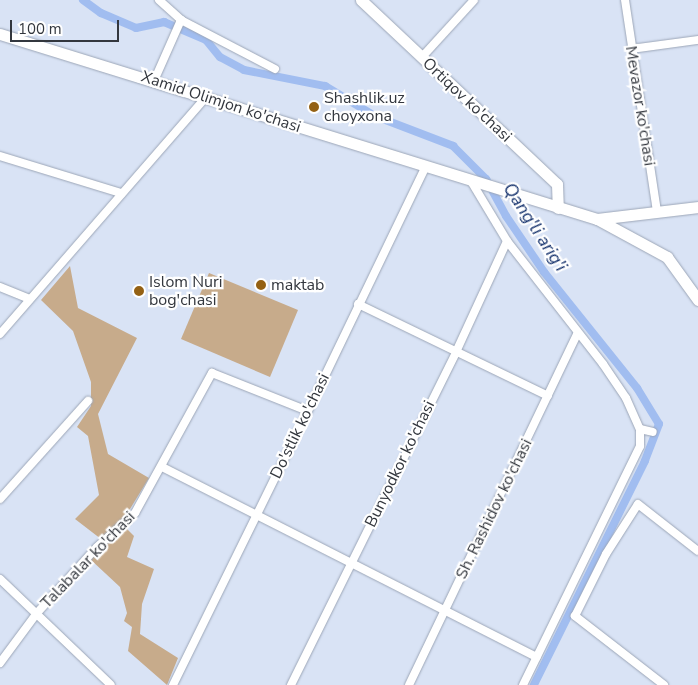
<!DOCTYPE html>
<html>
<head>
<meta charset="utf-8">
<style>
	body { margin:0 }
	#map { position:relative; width:698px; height:685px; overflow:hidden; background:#d9e3f5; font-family:"Nunito Sans",sans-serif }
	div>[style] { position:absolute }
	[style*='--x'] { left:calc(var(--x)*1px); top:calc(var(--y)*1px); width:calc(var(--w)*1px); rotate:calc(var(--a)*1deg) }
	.green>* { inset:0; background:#c7ab8b }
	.canal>* { height:8px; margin:-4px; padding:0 4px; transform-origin:4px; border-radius:4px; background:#a1bdf0 }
	.roads { filter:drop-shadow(0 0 1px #9ca6b7) drop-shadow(0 0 1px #9ca6b7) }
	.street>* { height:8px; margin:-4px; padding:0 4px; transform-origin:4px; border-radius:4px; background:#fff }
	.secondary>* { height:11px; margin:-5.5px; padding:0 5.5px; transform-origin:5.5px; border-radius:5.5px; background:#fff }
	.dots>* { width:14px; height:14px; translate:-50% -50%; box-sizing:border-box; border:2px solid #fff; border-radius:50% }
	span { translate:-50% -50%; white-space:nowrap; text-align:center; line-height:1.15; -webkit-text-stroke:4.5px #fff; paint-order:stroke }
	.poi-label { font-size:16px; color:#33373e }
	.left { translate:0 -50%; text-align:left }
	.street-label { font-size:16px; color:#33373e }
	.water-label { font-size:18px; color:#14316c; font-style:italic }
	.scale { position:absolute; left:10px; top:20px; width:109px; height:22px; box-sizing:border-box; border:2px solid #33373e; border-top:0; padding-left:6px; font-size:15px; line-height:18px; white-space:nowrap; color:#33373e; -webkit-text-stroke:4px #fff; paint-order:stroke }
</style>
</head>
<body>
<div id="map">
	<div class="green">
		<i style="clip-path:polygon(70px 266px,78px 308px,137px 338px,98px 414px,108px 454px,149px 478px,130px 509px,115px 527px,101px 539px,75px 519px,99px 495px,88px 436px,77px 427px,91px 406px,91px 382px,73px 331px,41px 300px)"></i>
		<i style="clip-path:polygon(209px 273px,298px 310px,270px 377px,181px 339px)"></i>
		<i style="clip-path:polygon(126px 528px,134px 536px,127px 557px,154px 569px,142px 604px,140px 634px,178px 658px,167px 685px,128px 651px,132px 627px,124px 621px,127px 613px,120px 587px,91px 560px,99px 550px)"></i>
	</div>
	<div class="canal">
		<i style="--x:83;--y:0;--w:22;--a:36"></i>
		<i style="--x:101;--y:13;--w:38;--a:23"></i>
		<i style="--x:136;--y:28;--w:29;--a:-12"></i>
		<i style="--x:164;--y:22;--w:46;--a:23.2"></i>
		<i style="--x:206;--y:40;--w:22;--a:51"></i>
		<i style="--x:220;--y:57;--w:27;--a:28"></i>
		<i style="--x:244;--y:70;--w:83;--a:11.2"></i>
		<i style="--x:325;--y:86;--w:58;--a:31"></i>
		<i style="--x:375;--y:116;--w:84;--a:21"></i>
		<i style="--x:453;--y:146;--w:47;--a:45"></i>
		<i style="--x:486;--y:179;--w:42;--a:61.6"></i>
		<i style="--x:506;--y:216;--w:68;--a:55.8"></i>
		<i style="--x:544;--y:272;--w:149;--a:51.3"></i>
		<i style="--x:637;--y:388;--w:42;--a:58.6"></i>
		<i style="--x:659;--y:424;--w:40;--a:111"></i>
		<i style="--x:645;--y:461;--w:250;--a:116.4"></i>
	</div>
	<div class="roads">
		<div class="street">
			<i style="--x:159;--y:0;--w:30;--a:42"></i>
			<i style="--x:181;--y:20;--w:106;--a:27.5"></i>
			<i style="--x:625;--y:0;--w:214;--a:81.4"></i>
			<i style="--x:631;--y:49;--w:68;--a:-7.7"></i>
			<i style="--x:422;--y:57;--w:77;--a:-47.6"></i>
			<i style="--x:154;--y:81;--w:67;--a:-66.1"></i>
			<i style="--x:0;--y:156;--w:127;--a:17"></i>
			<i style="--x:471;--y:181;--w:70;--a:59"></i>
			<i style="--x:507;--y:241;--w:156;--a:52"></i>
			<i style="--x:603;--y:364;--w:41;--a:55.9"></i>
			<i style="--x:626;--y:398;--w:34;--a:66"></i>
			<i style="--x:640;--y:429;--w:13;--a:13"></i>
			<i style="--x:0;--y:287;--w:32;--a:22"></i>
			<i style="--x:358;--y:304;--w:211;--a:25.8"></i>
			<i style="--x:0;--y:334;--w:314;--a:-49"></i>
			<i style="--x:162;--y:467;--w:420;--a:26.9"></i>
			<i style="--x:0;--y:499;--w:132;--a:-48.1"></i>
			<i style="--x:0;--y:579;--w:153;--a:43.7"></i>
			<i style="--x:0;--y:663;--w:62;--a:-53.5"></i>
			<i style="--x:37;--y:613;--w:89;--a:-47.7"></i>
			<i style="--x:97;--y:547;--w:51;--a:-41.8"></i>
			<i style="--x:135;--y:513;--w:160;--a:-61.2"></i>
			<i style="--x:212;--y:373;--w:103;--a:21.6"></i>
			<i style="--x:173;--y:685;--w:305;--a:-63.8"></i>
			<i style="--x:308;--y:411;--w:272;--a:-64.3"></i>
			<i style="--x:291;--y:685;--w:372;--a:-63.6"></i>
			<i style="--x:456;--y:352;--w:122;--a:-65.3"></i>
			<i style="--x:409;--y:685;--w:390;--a:-64.4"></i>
			<i style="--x:523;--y:685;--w:266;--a:-63.9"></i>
			<i style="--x:640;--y:446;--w:17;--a:-90"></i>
			<i style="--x:664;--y:685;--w:113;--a:-142.2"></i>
			<i style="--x:575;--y:616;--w:69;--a:-63.4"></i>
			<i style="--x:606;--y:554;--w:59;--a:-57.4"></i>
			<i style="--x:638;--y:504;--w:76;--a:38.1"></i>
		</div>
		<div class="secondary">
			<i style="--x:361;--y:0;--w:269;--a:43.2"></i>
			<i style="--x:557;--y:184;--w:24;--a:88"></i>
			<i style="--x:0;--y:34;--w:625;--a:17.22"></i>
			<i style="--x:597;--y:219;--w:102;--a:-6.8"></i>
			<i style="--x:597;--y:219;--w:80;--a:28.5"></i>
			<i style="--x:667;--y:257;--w:53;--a:54.2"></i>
		</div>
	</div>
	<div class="dots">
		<i style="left:314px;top:107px;background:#946114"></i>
		<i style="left:261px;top:285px;background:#946114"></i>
		<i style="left:139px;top:291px;background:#946114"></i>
	</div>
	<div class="poi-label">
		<span class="left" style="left:324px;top:107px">Shashlik.uz<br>choyxona</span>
		<span class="left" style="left:149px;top:291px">Islom Nuri<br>bog'chasi</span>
		<span class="left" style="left:271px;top:285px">maktab</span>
	</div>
	<div class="street-label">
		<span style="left:467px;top:100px;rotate:43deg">Ortiqov ko'chasi</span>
		<span style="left:221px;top:102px;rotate:18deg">Xamid Olimjon ko'chasi</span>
		<span style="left:640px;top:106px;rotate:81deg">Mevazor ko'chasi</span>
		<span style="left:300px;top:426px;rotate:-64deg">Do'stlik ko'chasi</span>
		<span style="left:400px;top:464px;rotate:-64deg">Bunyodkor ko'chasi</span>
		<span style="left:494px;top:509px;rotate:-64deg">Sh. Rashidov ko'chasi</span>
		<span style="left:88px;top:560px;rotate:-46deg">Talabalar ko'chasi</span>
	</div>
	<div class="water-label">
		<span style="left:535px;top:227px;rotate:57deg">Qang'li arig'i</span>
	</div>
	<div class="scale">100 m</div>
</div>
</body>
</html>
